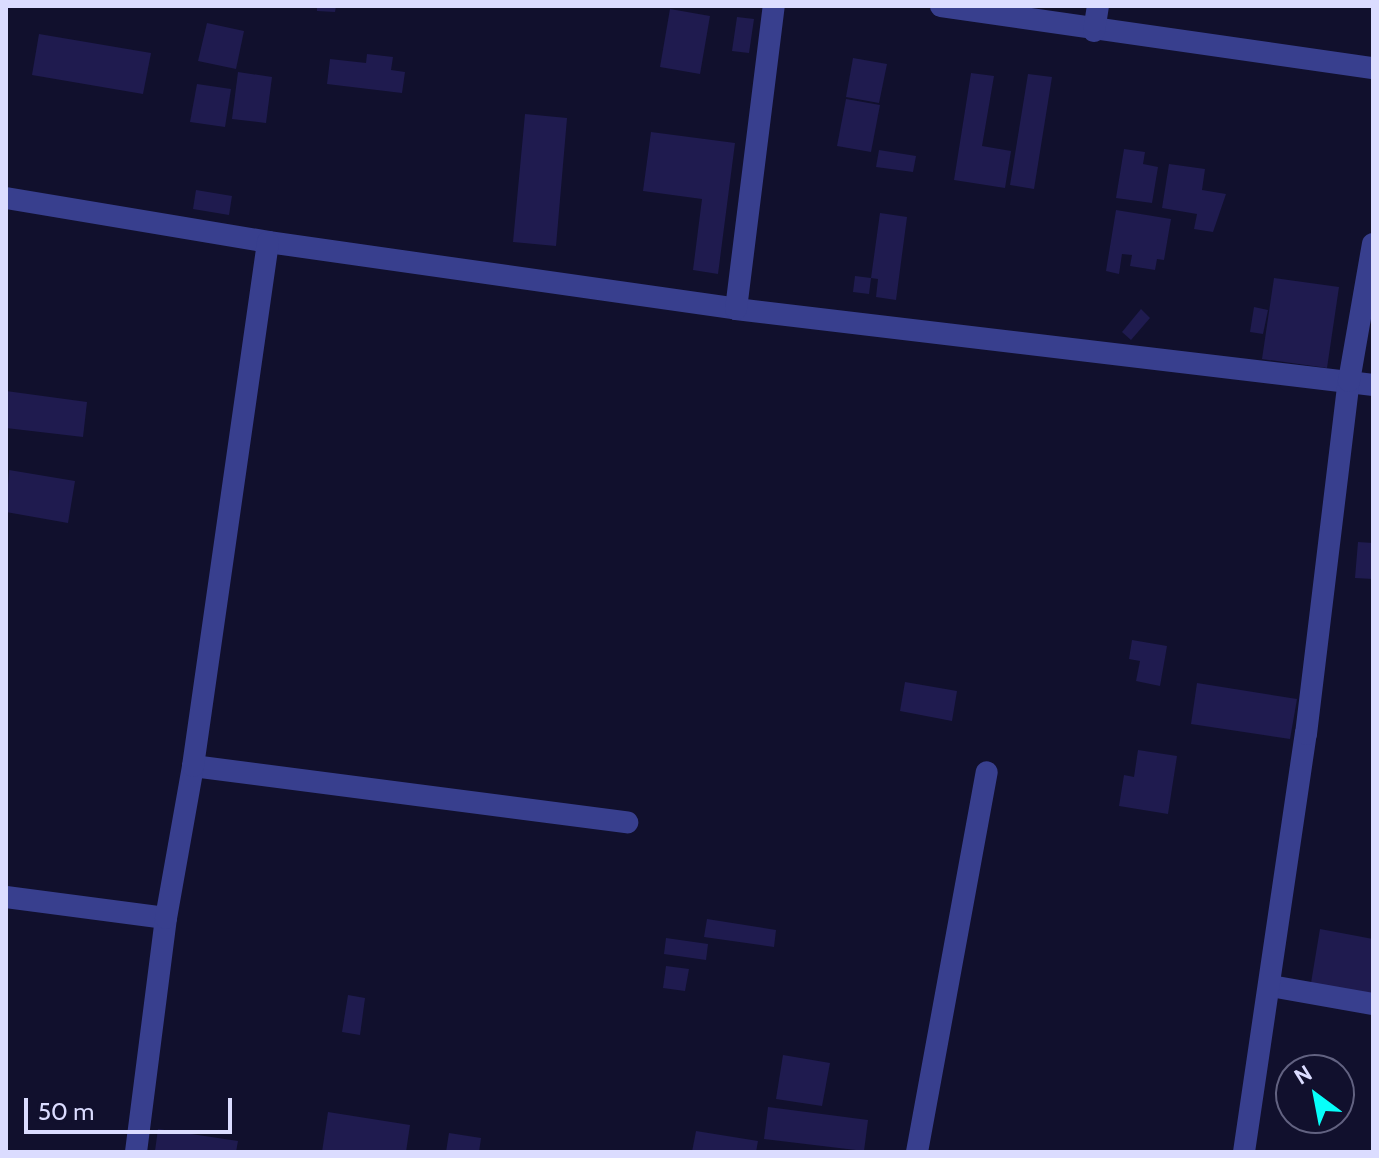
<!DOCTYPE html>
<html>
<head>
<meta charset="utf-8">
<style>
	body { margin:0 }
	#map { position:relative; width:1379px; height:1158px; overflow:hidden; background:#11102d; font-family:Cabin,sans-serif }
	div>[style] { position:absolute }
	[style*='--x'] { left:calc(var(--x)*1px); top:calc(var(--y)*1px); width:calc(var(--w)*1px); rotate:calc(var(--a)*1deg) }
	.building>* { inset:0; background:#1f1b4f }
	.minor>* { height:22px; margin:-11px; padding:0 11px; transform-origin:11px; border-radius:11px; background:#383f8e }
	span { translate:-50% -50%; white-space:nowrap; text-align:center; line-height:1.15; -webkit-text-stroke:6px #11102d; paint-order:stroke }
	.frame { position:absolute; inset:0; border:8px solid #dbdcff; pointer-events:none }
	.north { position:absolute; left:1275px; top:1054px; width:80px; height:80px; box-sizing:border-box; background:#11102d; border:2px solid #626281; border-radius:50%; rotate:328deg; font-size:22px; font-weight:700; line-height:32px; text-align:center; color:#dbdcff }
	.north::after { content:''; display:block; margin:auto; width:28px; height:36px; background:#07fffa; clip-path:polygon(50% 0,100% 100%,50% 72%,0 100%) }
	.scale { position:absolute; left:24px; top:1098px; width:208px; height:36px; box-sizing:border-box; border:4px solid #dbdcff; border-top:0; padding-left:10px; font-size:24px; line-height:28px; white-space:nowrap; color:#dbdcff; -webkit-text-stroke:6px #11102d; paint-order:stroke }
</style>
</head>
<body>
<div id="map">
	<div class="building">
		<i style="clip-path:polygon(317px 6px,336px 6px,335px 12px,317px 11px)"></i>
		<i style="clip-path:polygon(670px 9px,710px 16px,700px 74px,660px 67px)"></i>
		<i style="clip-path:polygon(737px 17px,754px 19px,749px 53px,732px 51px)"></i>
		<i style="clip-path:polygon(207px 23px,244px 31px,236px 69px,198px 61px)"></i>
		<i style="clip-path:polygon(39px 34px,151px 53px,143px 94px,32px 75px)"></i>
		<i style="clip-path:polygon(367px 54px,393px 57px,391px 70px,405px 72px,402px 93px,327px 84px,330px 59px,366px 63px)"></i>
		<i style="clip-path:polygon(853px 58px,887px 64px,879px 103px,846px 97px)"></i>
		<i style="clip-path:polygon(238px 72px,272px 77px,266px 123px,232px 119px)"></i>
		<i style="clip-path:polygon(971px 73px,994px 76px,982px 146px,1011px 151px,1005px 188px,954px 180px)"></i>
		<i style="clip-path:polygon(1028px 74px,1052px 77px,1034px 189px,1010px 185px)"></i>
		<i style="clip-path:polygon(197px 84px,231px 89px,225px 127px,190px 122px)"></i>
		<i style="clip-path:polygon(846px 99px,880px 105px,871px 152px,837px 146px)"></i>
		<i style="clip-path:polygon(525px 114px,567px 118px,556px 246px,513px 242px)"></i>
		<i style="clip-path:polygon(651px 132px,735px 143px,718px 274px,693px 270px,702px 199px,643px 191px)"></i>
		<i style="clip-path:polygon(1124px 149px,1145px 152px,1143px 164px,1158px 167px,1152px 203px,1116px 198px)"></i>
		<i style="clip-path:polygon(879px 150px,916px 156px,913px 172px,876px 167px)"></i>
		<i style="clip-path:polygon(1169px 164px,1205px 169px,1202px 190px,1226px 194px,1213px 232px,1194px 229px,1197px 214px,1162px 208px)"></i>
		<i style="clip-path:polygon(196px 190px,232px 196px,229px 215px,193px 209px)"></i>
		<i style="clip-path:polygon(1116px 210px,1171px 219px,1164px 260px,1157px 259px,1155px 270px,1130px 266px,1132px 255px,1122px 254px,1119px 274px,1106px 271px)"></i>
		<i style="clip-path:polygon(880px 213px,907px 217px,896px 300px,876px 297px,878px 279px,871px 278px)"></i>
		<i style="clip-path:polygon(855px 276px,871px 278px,869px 294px,853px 292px)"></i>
		<i style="clip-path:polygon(1274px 278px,1339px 287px,1327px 368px,1262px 359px)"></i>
		<i style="clip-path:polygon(1254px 307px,1268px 310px,1263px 334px,1250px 332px)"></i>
		<i style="clip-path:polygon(1141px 309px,1150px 318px,1131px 340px,1122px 332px)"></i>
		<i style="clip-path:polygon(6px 391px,87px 402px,83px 437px,6px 428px)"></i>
		<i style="clip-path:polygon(9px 470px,75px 481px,68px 523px,6px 512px)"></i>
		<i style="clip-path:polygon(1358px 542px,1373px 543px,1373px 579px,1355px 578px)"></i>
		<i style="clip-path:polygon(1132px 640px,1167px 646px,1160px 686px,1136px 681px,1140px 661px,1129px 659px)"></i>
		<i style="clip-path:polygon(905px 682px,957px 691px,952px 721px,900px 711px)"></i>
		<i style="clip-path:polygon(1197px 683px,1297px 699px,1290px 739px,1191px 724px)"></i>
		<i style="clip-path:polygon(1138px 750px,1177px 756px,1168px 814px,1119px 806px,1124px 775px,1134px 777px)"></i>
		<i style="clip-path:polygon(707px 919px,776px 930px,774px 947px,704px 937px)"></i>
		<i style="clip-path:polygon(1320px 929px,1373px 939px,1373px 994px,1311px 983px)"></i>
		<i style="clip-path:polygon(666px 938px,708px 944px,706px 960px,664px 954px)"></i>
		<i style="clip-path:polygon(666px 966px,689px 969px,685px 991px,663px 988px)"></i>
		<i style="clip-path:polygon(348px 995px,365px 998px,360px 1035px,342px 1032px)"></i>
		<i style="clip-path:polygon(783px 1055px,830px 1063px,822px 1106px,776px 1099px)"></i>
		<i style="clip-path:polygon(768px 1107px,868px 1120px,864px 1151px,764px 1139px)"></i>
		<i style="clip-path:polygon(328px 1112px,410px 1125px,406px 1152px,322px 1152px)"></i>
		<i style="clip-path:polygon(158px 1129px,238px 1141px,236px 1152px,155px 1151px)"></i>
		<i style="clip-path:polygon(696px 1131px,758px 1141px,756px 1152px,692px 1152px)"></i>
		<i style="clip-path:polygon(449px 1133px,481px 1138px,479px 1152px,446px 1152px)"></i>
	</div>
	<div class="minor">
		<i style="--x:941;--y:6;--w:436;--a:8.2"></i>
		<i style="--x:1094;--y:31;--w:25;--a:-81"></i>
		<i style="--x:6;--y:198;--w:266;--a:9.5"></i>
		<i style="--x:268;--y:242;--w:473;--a:8.1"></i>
		<i style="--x:736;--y:309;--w:642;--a:6.8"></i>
		<i style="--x:736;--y:309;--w:305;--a:-82.9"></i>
		<i style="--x:193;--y:766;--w:438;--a:7.4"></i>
		<i style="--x:6;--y:897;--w:161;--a:7.5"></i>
		<i style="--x:1271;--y:986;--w:104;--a:10"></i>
		<i style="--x:136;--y:1152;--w:236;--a:-82.7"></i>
		<i style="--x:166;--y:918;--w:154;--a:-79.9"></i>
		<i style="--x:193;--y:766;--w:529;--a:-81.85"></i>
		<i style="--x:917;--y:1152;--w:386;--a:-79.6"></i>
		<i style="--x:1244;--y:1152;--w:423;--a:-81.6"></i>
		<i style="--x:1306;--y:734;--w:356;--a:-83.1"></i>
		<i style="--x:1349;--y:381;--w:139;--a:-80.1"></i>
	</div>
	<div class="frame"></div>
	<div class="north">N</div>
	<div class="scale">50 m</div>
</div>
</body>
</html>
